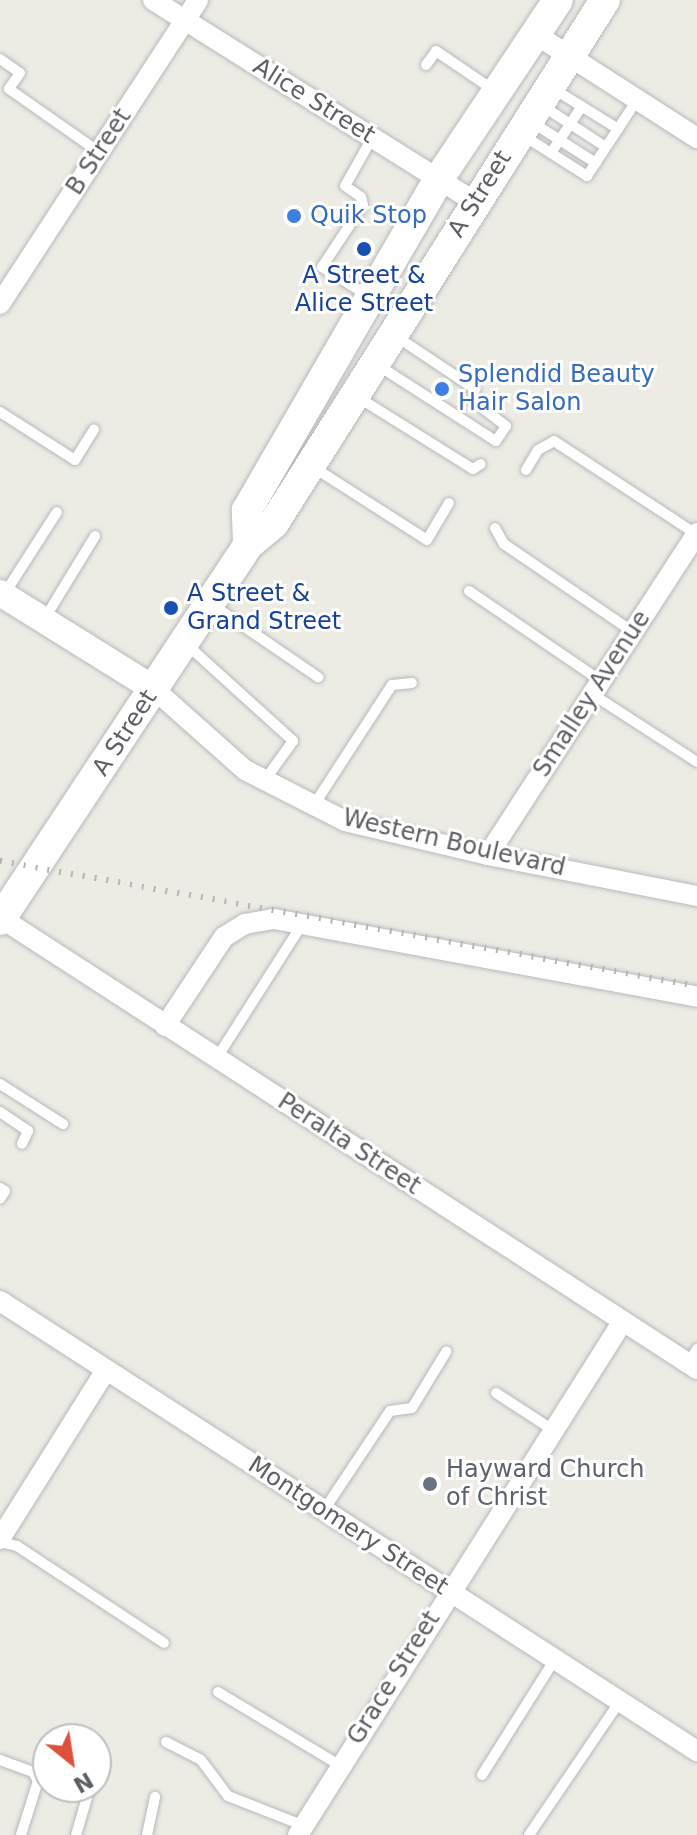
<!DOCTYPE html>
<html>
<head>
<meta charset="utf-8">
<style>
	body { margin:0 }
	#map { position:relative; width:697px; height:1835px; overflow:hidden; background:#edece4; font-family:"DejaVu Sans",sans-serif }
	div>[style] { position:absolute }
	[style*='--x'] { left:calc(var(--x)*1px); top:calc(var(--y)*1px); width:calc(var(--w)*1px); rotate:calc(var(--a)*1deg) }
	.roads { filter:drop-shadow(0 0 2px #b6b9bd) drop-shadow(0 0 2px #b6b9bd) }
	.service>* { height:10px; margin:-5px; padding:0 5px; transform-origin:5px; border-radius:5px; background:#fff }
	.minor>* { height:20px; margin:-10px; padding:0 10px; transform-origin:10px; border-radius:10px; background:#fff }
	.tertiary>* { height:26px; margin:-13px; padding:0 13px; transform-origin:13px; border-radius:13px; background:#fff }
	.secondary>* { height:30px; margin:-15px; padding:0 15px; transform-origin:15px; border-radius:15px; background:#fff }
	.rail>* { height:6px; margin-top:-3px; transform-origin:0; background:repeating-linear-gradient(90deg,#b4b5b5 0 2px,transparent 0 12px) }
	.dots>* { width:22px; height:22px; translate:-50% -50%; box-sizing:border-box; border:4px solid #fff; border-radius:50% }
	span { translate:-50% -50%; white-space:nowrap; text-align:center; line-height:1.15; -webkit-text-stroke:6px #fff; paint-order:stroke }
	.street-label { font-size:24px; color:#5c5f63 }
	.shop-label { font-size:24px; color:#366cbe }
	.left { translate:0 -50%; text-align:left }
	.transit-label { font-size:24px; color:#164399 }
	.worship-label { font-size:24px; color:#5b616d }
	.north { position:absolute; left:32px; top:1723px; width:80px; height:80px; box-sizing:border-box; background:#fff; border:2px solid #bebfc1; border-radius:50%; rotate:150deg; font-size:22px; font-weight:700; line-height:32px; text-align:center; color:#5c5f63 }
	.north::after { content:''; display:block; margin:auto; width:28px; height:36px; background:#dd503a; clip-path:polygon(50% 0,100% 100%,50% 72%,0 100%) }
</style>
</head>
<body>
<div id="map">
	<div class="roads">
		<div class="service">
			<i style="--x:0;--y:59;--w:24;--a:35"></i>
			<i style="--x:20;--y:73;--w:19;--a:125"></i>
			<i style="--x:9;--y:89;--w:110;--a:35"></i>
			<i style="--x:426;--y:65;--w:17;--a:-54"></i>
			<i style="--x:436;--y:51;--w:71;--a:34.1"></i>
			<i style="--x:552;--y:88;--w:78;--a:31.8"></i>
			<i style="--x:541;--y:105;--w:77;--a:32.9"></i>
			<i style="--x:530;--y:121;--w:78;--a:32.5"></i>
			<i style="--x:524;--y:136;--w:75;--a:32.4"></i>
			<i style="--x:587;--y:176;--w:91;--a:-56.7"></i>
			<i style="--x:551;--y:153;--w:56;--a:-56.6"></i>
			<i style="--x:367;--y:295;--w:53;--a:-148.1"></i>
			<i style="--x:322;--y:267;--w:74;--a:-56.5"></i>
			<i style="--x:363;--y:205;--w:8;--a:-104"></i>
			<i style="--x:361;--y:197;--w:19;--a:-145"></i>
			<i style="--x:345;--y:186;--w:55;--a:-60.6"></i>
			<i style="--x:379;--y:366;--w:139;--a:32.7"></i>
			<i style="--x:496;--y:441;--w:18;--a:-56"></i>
			<i style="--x:506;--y:426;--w:43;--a:-142.6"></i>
			<i style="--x:472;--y:400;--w:11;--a:-75"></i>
			<i style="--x:475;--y:389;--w:97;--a:-146.3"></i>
			<i style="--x:356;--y:396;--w:138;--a:32"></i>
			<i style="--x:473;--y:469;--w:9;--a:-32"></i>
			<i style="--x:0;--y:412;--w:89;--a:32.6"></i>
			<i style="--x:75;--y:460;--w:36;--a:-58"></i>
			<i style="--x:313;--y:467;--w:135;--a:32.6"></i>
			<i style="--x:427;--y:540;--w:43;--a:-59.3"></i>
			<i style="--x:526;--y:470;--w:23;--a:-59"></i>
			<i style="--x:538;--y:450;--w:18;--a:-29"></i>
			<i style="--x:554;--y:441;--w:170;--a:33.2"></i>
			<i style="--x:495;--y:528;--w:18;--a:61"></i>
			<i style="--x:504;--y:544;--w:156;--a:34.3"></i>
			<i style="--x:469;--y:591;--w:160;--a:34.3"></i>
			<i style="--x:5;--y:593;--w:96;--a:-57.3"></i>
			<i style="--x:211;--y:604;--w:130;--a:34.3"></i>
			<i style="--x:45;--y:618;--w:96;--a:-58.6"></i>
			<i style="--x:185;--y:643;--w:146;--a:42.2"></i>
			<i style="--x:293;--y:741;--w:48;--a:125.7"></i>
			<i style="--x:592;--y:694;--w:125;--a:32.9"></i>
			<i style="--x:314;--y:805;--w:143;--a:-57"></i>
			<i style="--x:392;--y:685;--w:20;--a:-6"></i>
			<i style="--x:216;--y:1059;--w:161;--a:-57.4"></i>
			<i style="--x:0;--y:1084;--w:75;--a:32.4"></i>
			<i style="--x:0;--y:1112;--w:34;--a:34"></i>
			<i style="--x:28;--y:1131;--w:14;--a:115"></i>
			<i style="--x:0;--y:1188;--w:6;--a:31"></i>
			<i style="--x:5;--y:1191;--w:9;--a:122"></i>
			<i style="--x:688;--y:1363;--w:17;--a:-57"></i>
			<i style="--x:496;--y:1393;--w:68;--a:33"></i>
			<i style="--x:324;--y:1510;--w:119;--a:-56.3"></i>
			<i style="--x:390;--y:1411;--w:22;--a:-8"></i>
			<i style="--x:412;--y:1408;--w:66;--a:-58.7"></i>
			<i style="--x:0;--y:1542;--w:17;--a:13"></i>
			<i style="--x:17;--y:1546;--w:176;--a:33.4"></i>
			<i style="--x:218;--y:1692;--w:141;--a:31.1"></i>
			<i style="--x:166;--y:1742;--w:39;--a:27"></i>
			<i style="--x:201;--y:1760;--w:45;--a:53.1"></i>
			<i style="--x:228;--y:1796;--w:79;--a:21.4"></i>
			<i style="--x:0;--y:1760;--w:35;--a:20"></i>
			<i style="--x:33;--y:1772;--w:10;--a:61"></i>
			<i style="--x:38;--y:1781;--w:57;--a:107.5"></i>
			<i style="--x:482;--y:1775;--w:137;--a:-57.8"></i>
			<i style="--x:76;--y:1835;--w:50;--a:-73.7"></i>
			<i style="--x:147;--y:1835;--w:39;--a:-78"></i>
			<i style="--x:529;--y:1835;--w:162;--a:-55.8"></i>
		</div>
		<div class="minor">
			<i style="--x:153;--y:0;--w:379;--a:32.1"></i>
			<i style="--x:535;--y:34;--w:193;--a:32.7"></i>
			<i style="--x:0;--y:304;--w:363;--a:-56.9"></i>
			<i style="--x:154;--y:689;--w:122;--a:41.7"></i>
			<i style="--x:245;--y:770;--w:112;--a:27"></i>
			<i style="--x:345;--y:821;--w:147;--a:13.4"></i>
			<i style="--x:488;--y:855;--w:213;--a:11.1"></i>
			<i style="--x:488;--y:855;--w:384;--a:-57"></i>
			<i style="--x:1;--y:918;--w:829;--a:32.94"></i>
			<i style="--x:165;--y:1026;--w:107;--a:-56.5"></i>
			<i style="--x:224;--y:937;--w:25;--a:-32"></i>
			<i style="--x:245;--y:924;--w:29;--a:-10"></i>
			<i style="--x:274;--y:919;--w:430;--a:10.4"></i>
			<i style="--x:0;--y:1301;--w:830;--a:32.85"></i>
			<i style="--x:0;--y:1539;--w:199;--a:-57.9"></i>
			<i style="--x:298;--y:1835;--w:608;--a:-57.7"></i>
		</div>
		<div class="tertiary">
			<i style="--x:0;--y:593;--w:181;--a:31.9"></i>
		</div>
		<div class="secondary">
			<i style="--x:248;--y:545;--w:35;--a:-92"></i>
			<i style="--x:247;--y:510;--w:381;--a:-59.9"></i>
			<i style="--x:438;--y:180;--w:216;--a:-56.3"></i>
			<i style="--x:0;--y:920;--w:450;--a:-56.5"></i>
			<i style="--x:248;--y:545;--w:34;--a:-40"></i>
			<i style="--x:274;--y:523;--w:619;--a:-57.67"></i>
		</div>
	</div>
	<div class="rail">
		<i style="--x:0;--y:861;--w:708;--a:10.17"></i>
	</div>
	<div class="dots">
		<i style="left:294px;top:216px;background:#3f7fe0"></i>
		<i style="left:364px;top:249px;background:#1a4fb4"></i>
		<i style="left:442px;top:389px;background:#3f7fe0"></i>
		<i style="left:171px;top:608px;background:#1a4fb4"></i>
		<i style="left:430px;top:1484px;background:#6b7280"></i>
	</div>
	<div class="street-label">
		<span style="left:314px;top:101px;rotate:32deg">Alice Street</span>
		<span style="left:99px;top:152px;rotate:-57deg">B Street</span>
		<span style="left:480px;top:194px;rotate:-58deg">A Street</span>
		<span style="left:592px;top:694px;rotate:-57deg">Smalley Avenue</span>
		<span style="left:125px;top:733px;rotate:-57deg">A Street</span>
		<span style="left:454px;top:843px;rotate:13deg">Western Boulevard</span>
		<span style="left:349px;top:1144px;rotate:33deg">Peralta Street</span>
		<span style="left:348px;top:1526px;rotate:33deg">Montgomery Street</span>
		<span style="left:394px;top:1678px;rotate:-58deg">Grace Street</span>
	</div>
	<div class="shop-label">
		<span class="left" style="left:310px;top:216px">Quik Stop</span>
		<span class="left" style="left:458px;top:389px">Splendid Beauty<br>Hair Salon</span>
	</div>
	<div class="transit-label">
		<span style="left:364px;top:290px">A Street &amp;<br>Alice Street</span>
		<span class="left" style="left:187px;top:608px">A Street &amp;<br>Grand Street</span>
	</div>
	<div class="worship-label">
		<span class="left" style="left:446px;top:1484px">Hayward Church<br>of Christ</span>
	</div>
	<div class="north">N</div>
</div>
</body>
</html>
